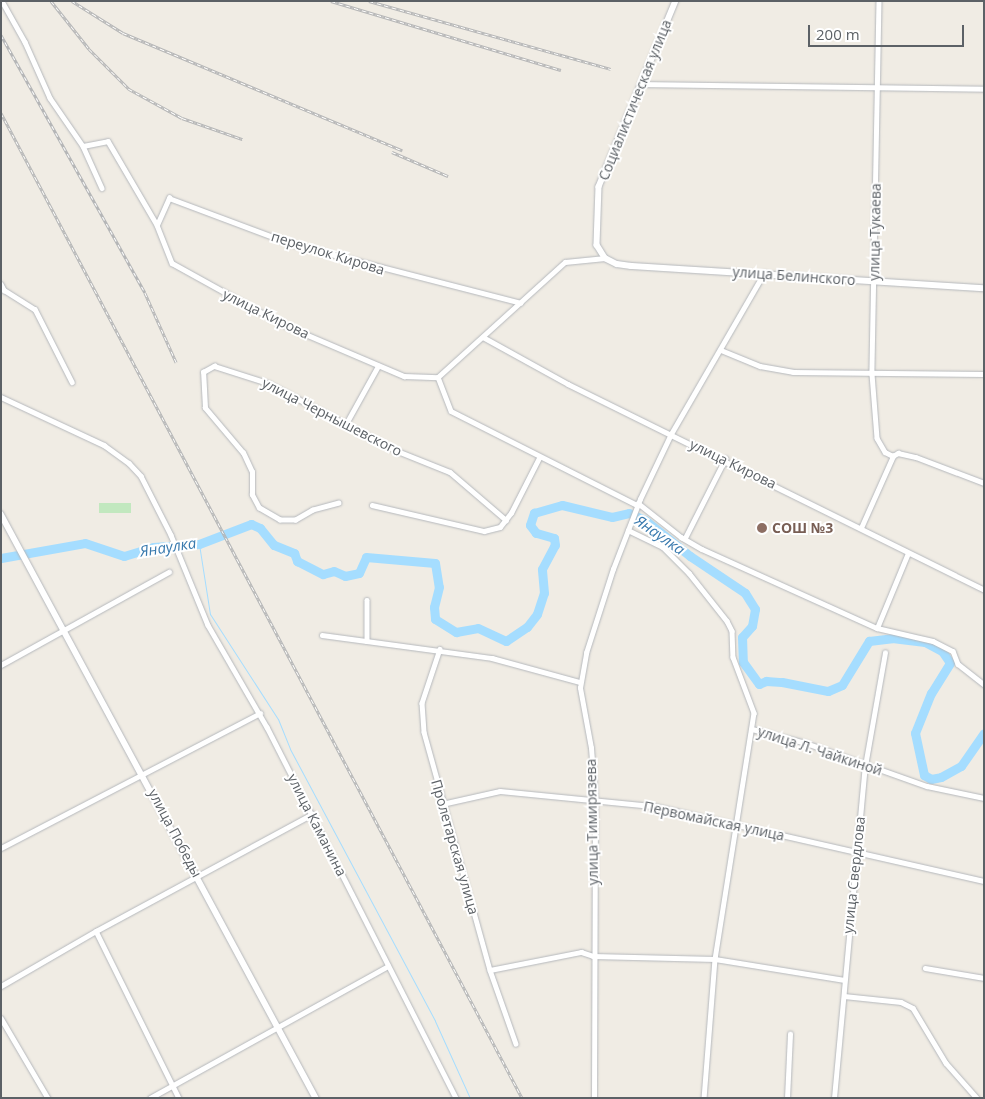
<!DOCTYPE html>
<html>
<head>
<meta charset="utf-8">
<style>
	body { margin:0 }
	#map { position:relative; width:985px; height:1099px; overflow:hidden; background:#f0ece4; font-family:"Open Sans",sans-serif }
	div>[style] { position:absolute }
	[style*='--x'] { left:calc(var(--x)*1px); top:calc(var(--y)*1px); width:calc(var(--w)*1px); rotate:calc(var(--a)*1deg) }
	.green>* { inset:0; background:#c2e8bf }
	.stream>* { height:1px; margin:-0.5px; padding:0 0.5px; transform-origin:0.5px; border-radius:0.5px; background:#a5ddff }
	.river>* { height:9px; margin:-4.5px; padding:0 4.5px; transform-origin:4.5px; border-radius:4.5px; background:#a5ddff }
	.roads { filter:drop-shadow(0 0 1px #b5b8bc) drop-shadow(0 0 1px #b5b8bc) }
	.minor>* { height:4.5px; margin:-2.25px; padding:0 2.25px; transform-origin:2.25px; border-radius:2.25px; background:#fff }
	.tertiary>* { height:5.5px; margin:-2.75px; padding:0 2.75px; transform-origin:2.75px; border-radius:2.75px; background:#fff }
	.rail>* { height:3px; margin-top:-1.5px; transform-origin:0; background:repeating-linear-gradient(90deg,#fff 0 4px,#b5b6b7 0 8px); box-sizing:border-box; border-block:1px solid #b5b6b7 }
	.dots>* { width:14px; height:14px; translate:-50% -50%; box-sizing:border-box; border:2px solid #fff; border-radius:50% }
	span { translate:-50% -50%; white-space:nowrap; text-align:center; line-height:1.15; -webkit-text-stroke:4px #fff; paint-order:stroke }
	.street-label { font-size:14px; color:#5c6166 }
	.education-label { font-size:14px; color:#785e54; font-weight:700 }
	.left { translate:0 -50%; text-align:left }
	.water-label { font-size:15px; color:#397aae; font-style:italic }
	.frame { position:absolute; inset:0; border:2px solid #5c6166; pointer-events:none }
	.scale { position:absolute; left:808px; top:25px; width:156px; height:22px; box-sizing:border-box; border:2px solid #5c6166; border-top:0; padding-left:6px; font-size:15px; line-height:18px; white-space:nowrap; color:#5c6166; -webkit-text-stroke:4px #fff; paint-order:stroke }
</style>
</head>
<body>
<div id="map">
	<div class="green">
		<i style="clip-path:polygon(99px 503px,131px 503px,131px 513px,99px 513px)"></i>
	</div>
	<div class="stream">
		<i style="--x:199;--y:544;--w:71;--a:81.1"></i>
		<i style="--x:210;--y:614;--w:125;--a:57.1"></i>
		<i style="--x:278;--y:719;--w:32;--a:68"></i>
		<i style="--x:290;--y:749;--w:308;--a:61.9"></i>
		<i style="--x:435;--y:1021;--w:85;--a:65.6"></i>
	</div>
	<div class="river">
		<i style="--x:1;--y:558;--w:85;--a:-10.1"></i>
		<i style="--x:85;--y:543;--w:41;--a:18.4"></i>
		<i style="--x:124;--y:556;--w:30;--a:-17"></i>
		<i style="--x:153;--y:547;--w:46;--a:-3.7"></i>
		<i style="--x:199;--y:544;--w:56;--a:-21"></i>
		<i style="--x:251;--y:524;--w:10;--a:24"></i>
		<i style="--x:260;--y:528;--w:22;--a:51"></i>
		<i style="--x:274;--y:545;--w:22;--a:22"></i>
		<i style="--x:294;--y:553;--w:9;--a:69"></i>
		<i style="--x:297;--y:561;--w:29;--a:27"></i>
		<i style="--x:323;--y:574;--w:11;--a:-15"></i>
		<i style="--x:334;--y:571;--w:12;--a:24"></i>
		<i style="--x:345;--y:576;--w:14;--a:-12"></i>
		<i style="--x:359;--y:573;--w:17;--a:-66"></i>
		<i style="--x:366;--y:557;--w:69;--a:5"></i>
		<i style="--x:435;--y:563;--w:24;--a:81"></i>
		<i style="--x:439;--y:587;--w:21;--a:104"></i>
		<i style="--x:434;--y:607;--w:12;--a:85"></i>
		<i style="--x:435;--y:619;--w:25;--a:32"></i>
		<i style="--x:456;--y:632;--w:22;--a:-10"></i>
		<i style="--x:478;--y:628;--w:31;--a:25"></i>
		<i style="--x:506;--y:641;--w:25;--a:-34"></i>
		<i style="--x:527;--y:627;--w:16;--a:-52"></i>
		<i style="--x:537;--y:614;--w:22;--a:-72"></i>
		<i style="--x:544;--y:593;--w:24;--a:-95"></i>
		<i style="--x:542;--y:569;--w:27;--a:-62"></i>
		<i style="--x:555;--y:545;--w:7;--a:-98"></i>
		<i style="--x:554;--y:538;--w:19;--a:-164"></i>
		<i style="--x:536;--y:533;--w:10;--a:-127"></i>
		<i style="--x:530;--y:525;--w:13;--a:-72"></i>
		<i style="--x:534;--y:513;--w:29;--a:-16"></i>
		<i style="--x:562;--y:505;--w:51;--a:13.5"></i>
		<i style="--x:612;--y:517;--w:17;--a:-13"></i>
		<i style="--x:629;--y:513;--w:17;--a:24"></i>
		<i style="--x:645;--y:520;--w:58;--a:38.7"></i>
		<i style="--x:690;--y:556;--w:66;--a:33.9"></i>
		<i style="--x:745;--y:593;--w:19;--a:58"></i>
		<i style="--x:755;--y:609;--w:17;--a:100"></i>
		<i style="--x:752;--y:626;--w:15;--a:132"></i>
		<i style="--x:742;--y:637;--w:25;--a:88"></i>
		<i style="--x:743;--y:662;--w:27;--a:54"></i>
		<i style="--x:759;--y:684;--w:8;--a:-23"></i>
		<i style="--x:766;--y:681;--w:16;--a:4"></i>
		<i style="--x:782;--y:682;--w:47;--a:11.1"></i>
		<i style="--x:828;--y:691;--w:15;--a:-23"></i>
		<i style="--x:842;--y:685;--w:52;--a:-58.5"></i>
		<i style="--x:869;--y:641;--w:23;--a:-7"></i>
		<i style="--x:892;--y:638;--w:33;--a:7"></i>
		<i style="--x:925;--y:642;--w:19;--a:28"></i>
		<i style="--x:942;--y:651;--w:14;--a:56"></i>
		<i style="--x:950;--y:663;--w:36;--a:122"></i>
		<i style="--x:931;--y:693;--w:43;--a:111.8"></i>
		<i style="--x:915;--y:733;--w:43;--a:77.9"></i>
		<i style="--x:924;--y:775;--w:8;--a:30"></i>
		<i style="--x:931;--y:779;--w:10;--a:-11"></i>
		<i style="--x:941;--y:777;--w:23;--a:-29"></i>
		<i style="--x:961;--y:766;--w:40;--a:-55.1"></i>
	</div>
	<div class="roads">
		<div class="minor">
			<i style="--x:2;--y:1;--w:47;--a:60.7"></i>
			<i style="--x:25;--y:42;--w:61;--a:65.9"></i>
			<i style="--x:50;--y:98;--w:58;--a:55.5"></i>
			<i style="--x:83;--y:146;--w:46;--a:65.7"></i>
			<i style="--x:879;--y:1;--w:373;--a:91.1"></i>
			<i style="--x:872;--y:374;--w:64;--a:85.5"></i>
			<i style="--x:877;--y:438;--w:16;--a:60"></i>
			<i style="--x:885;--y:452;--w:9;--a:27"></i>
			<i style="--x:640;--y:84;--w:344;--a:0.8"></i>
			<i style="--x:83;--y:146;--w:25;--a:-11"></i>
			<i style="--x:108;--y:141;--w:97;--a:59.7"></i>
			<i style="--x:157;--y:225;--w:41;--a:68.5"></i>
			<i style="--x:172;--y:263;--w:126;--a:29"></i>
			<i style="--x:282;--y:324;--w:133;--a:23.1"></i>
			<i style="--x:404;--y:376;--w:34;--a:2"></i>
			<i style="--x:438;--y:377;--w:171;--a:-42.2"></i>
			<i style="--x:565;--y:262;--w:40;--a:-5.7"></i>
			<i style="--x:157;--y:225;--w:30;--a:-66"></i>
			<i style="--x:169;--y:198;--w:131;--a:20.5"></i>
			<i style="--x:292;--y:244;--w:236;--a:14.4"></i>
			<i style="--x:1;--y:284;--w:7;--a:63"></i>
			<i style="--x:4;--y:290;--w:36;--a:32"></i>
			<i style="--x:35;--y:309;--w:82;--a:63.1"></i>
			<i style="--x:483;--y:337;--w:97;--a:28.9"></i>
			<i style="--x:568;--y:384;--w:464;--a:26.3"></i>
			<i style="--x:721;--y:350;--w:42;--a:22.3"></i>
			<i style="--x:760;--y:366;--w:34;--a:10"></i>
			<i style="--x:793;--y:372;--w:191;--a:0.6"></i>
			<i style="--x:438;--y:377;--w:36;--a:69"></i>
			<i style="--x:451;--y:411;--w:208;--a:26.8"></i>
			<i style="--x:1;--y:397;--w:114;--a:25"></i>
			<i style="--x:104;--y:445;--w:31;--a:36"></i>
			<i style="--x:129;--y:463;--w:18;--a:47"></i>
			<i style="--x:141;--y:476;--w:66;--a:63"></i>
			<i style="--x:171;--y:535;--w:97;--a:67.7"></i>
			<i style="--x:208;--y:625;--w:118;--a:60"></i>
			<i style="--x:267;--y:727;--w:416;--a:63"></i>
			<i style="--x:347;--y:422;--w:64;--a:-61"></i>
			<i style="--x:339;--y:503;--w:27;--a:165"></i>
			<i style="--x:313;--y:510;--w:20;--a:150"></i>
			<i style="--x:296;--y:520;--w:16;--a:180"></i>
			<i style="--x:280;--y:520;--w:24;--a:-150"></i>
			<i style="--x:259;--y:508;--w:15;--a:-118"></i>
			<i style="--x:252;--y:495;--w:23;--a:-90"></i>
			<i style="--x:252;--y:472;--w:21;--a:-115"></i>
			<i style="--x:243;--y:453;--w:59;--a:-130.2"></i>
			<i style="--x:205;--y:408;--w:36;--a:-93"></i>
			<i style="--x:203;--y:372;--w:13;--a:-29"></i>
			<i style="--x:214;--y:366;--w:57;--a:17.5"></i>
			<i style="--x:268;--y:383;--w:144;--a:27.8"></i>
			<i style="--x:395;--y:450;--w:59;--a:21.8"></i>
			<i style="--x:450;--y:472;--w:74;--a:40.6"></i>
			<i style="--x:638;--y:503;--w:55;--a:38.3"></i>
			<i style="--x:681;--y:537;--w:24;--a:30"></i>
			<i style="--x:702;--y:549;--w:192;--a:24.3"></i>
			<i style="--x:877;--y:628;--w:57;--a:13.1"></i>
			<i style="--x:933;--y:641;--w:22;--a:27"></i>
			<i style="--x:953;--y:651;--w:14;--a:69"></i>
			<i style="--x:958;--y:664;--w:33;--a:38"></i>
			<i style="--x:372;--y:505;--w:115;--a:13.1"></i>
			<i style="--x:484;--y:531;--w:16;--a:-14"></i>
			<i style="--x:500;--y:527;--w:18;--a:-52"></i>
			<i style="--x:511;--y:513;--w:62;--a:-63"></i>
			<i style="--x:861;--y:528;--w:79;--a:-66"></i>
			<i style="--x:893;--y:456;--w:6;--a:-31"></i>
			<i style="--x:898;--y:453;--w:18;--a:13"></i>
			<i style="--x:916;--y:457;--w:73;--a:20.9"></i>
			<i style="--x:628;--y:530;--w:39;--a:26"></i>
			<i style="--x:663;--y:547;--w:37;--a:45"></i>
			<i style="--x:689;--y:573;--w:61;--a:51.6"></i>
			<i style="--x:727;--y:621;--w:11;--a:63"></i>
			<i style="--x:732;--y:631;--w:26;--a:88"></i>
			<i style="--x:733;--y:657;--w:60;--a:69.4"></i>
			<i style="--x:754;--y:713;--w:249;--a:99"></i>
			<i style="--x:715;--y:959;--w:139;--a:94.5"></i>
			<i style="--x:685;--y:538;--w:89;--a:-63.1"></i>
			<i style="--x:367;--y:600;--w:41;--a:90"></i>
			<i style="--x:877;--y:628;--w:81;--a:-67.5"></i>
			<i style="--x:322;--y:635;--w:172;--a:7.7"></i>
			<i style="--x:492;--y:658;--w:91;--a:15.3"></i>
			<i style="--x:440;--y:649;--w:57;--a:108.4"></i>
			<i style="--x:422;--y:703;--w:29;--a:86"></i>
			<i style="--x:424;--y:732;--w:247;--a:74.5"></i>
			<i style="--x:490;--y:970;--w:78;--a:70.6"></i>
			<i style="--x:1;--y:665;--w:192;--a:-29"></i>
			<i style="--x:752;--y:729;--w:56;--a:14.5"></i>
			<i style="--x:806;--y:743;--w:128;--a:19.6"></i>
			<i style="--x:927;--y:786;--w:58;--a:11.9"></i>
			<i style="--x:442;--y:804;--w:59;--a:-12.6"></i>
			<i style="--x:500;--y:791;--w:155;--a:5.6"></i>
			<i style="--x:654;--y:806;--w:338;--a:12.8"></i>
			<i style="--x:1;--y:848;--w:292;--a:-27.5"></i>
			<i style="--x:96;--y:931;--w:186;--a:63.6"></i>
			<i style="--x:925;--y:968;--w:60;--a:9.6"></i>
			<i style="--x:490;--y:970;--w:93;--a:-11.2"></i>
			<i style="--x:581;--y:952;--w:13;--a:18"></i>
			<i style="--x:593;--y:956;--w:122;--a:1.4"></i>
			<i style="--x:715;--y:959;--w:131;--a:9.2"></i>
			<i style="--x:1;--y:986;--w:110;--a:-30.1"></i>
			<i style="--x:96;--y:931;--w:246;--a:-28.4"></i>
			<i style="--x:844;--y:996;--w:57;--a:6"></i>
			<i style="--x:901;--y:1002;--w:13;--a:27"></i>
			<i style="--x:913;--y:1008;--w:64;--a:59"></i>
			<i style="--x:946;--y:1063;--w:47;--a:48.5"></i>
			<i style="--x:1;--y:1018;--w:93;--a:59.6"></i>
			<i style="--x:150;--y:1098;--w:272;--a:-29"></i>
			<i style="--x:594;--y:1098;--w:300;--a:-89.8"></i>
			<i style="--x:595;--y:798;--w:50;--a:-94.6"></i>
			<i style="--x:591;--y:748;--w:61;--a:-100.4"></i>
			<i style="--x:580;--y:688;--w:36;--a:-80"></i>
			<i style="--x:586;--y:653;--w:88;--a:-72.2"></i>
			<i style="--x:613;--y:569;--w:75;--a:-68.9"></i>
			<i style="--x:640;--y:499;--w:72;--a:-64.5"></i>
			<i style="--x:671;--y:434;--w:186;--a:-60"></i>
			<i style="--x:787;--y:1098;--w:64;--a:-87.3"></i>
			<i style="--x:834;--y:1098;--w:333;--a:-84.7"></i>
			<i style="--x:865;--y:766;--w:115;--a:-80"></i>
		</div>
		<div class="tertiary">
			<i style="--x:676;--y:1;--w:201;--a:112.5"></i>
			<i style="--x:599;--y:187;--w:58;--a:92"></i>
			<i style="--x:597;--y:245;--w:15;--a:58"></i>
			<i style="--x:605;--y:258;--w:13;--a:27"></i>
			<i style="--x:617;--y:264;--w:14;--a:8"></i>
			<i style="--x:631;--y:266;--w:354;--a:3.6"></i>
			<i style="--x:1;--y:514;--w:664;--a:61.66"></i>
		</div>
	</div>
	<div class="rail">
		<i style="--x:51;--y:1;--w:61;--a:51.6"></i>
		<i style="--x:89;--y:49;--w:57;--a:45"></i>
		<i style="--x:129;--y:89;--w:60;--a:28.7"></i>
		<i style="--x:182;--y:118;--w:64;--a:19.3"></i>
		<i style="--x:72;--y:1;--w:60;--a:32.1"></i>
		<i style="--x:123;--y:33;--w:303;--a:22.8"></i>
		<i style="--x:331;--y:1;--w:240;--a:16.7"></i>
		<i style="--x:369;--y:1;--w:251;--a:15.7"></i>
		<i style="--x:1;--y:35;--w:295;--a:60.8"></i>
		<i style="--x:145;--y:293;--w:76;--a:65.8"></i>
		<i style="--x:1;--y:113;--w:1114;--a:62.12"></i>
		<i style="--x:392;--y:152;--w:61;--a:23.2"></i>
	</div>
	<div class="dots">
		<i style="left:762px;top:528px;background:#8d6e63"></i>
	</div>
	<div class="street-label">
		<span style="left:635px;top:100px;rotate:-68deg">Социалистическая улица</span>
		<span style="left:875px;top:232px;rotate:-89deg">улица Тукаева</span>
		<span style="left:328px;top:253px;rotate:17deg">переулок Кирова</span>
		<span style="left:794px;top:276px;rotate:4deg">улица Белинского</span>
		<span style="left:266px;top:314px;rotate:26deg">улица Кирова</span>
		<span style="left:332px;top:417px;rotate:27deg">улица Чернышевского</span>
		<span style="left:733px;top:464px;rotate:26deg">улица Кирова</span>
		<span style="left:820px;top:751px;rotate:18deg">улица Л. Чайкиной</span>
		<span style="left:714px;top:821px;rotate:12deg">Первомайская улица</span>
		<span style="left:592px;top:822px;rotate:-91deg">улица Тимирязева</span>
		<span style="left:317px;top:825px;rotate:63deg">улица Каманина</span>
		<span style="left:175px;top:833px;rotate:62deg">улица Победы</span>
		<span style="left:455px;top:847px;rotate:74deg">Пролетарская улица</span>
		<span style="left:854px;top:875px;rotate:-84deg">улица Свердлова</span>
	</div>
	<div class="education-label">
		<span class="left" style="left:772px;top:528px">СОШ №3</span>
	</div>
	<div class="water-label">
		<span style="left:660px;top:535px;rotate:35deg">Янаулка</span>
		<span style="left:168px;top:547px;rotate:-9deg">Янаулка</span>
	</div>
	<div class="frame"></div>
	<div class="scale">200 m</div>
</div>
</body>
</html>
